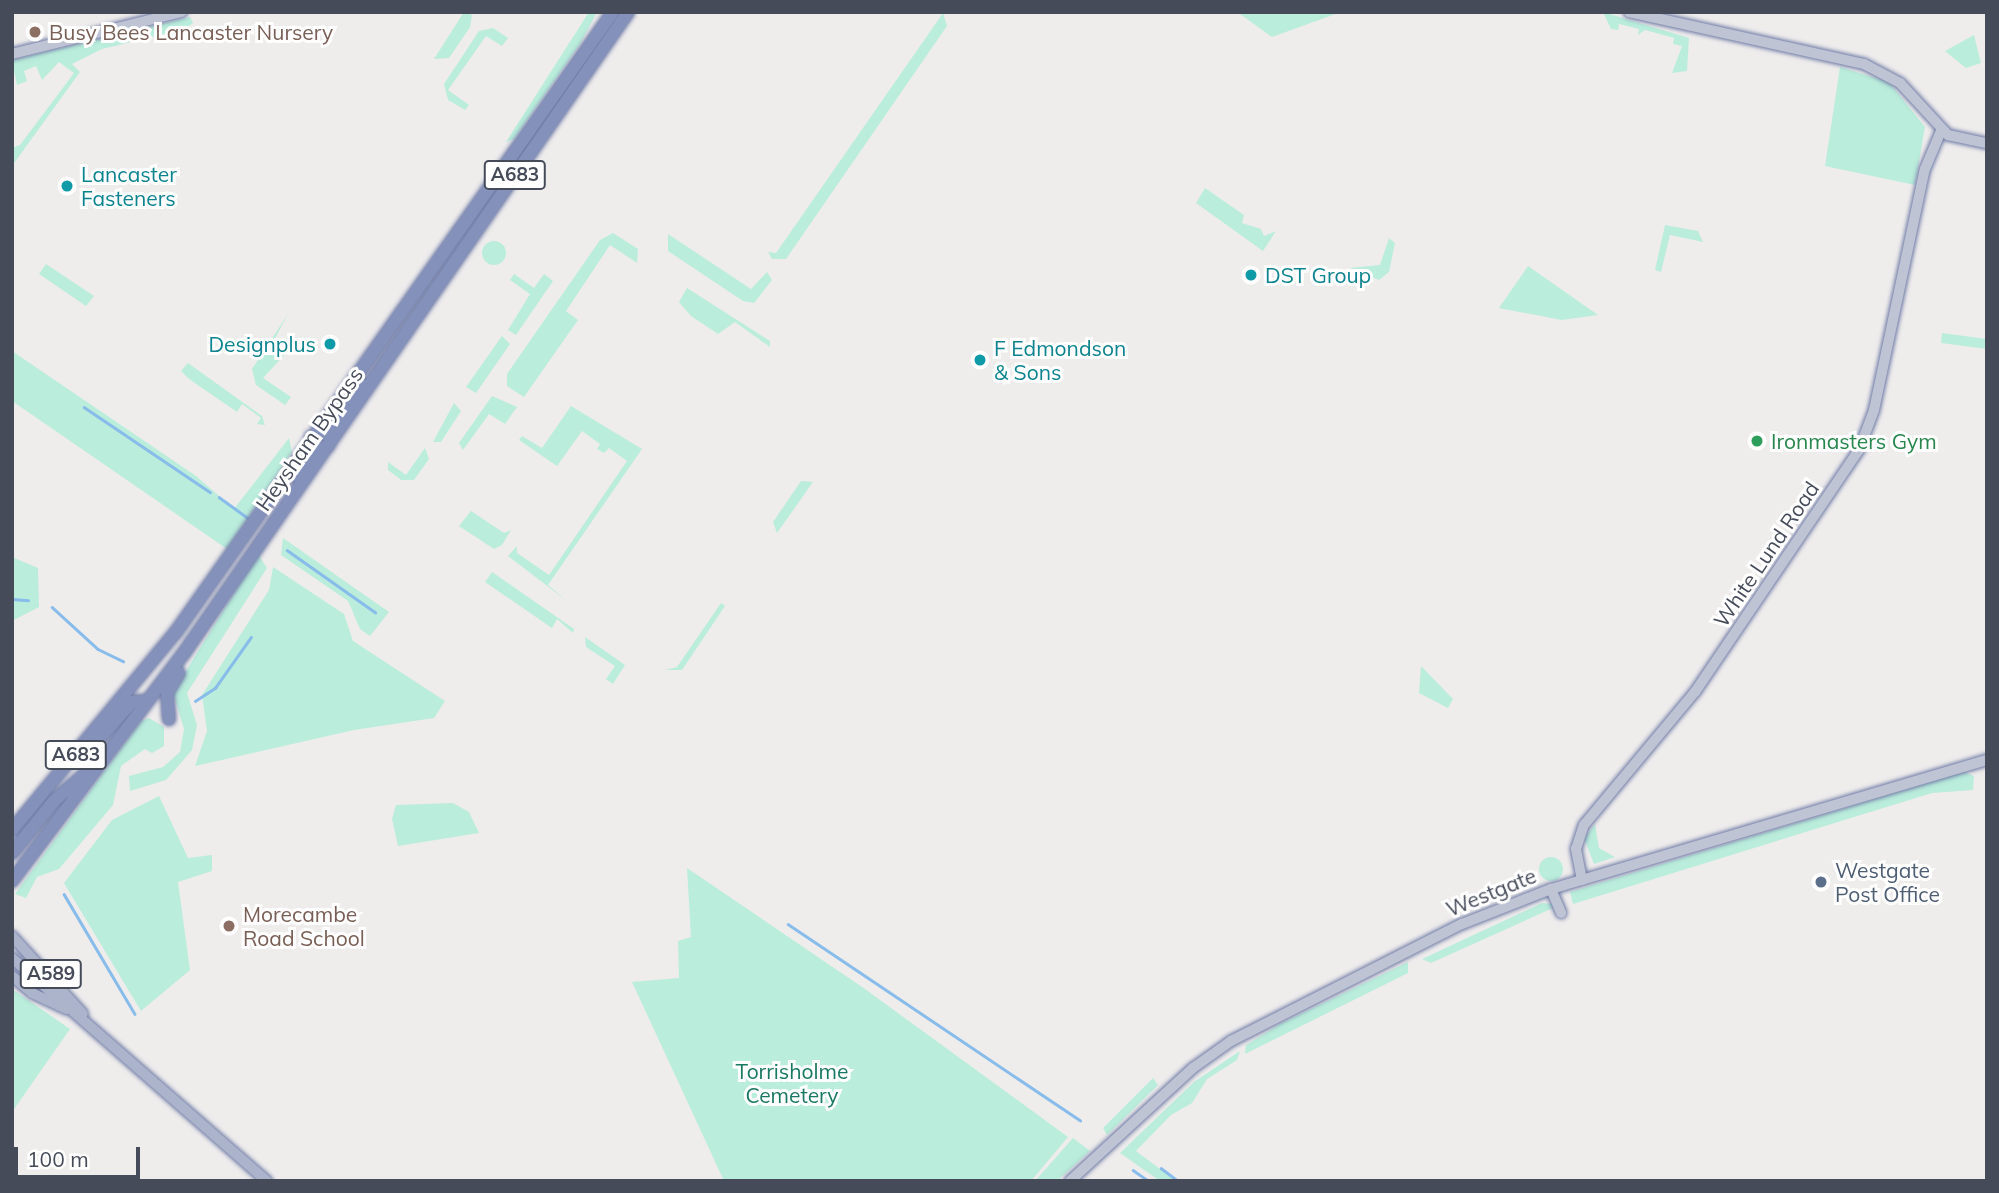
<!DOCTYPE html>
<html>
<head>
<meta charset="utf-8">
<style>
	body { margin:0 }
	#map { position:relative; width:1999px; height:1193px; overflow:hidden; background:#efedec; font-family:Mulish,sans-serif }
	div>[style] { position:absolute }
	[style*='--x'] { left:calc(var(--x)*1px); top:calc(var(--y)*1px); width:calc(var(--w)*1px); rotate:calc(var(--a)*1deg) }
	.green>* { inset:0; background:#baeddb }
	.round { border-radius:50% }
	.stream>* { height:2.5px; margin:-1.25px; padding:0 1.25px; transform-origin:1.25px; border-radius:1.25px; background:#88bcea }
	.roads { filter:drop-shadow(0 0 2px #707ca7) drop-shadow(0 0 2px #707ca7) }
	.secondary>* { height:10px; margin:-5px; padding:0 5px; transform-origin:5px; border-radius:5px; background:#bfc4d5 }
	.primary>* { height:10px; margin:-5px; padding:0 5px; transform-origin:5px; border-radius:5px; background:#acb4cb }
	.highway>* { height:12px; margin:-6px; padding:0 6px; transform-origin:6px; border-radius:6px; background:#8491bb }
	.dots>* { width:19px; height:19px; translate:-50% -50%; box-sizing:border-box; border:4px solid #fff; border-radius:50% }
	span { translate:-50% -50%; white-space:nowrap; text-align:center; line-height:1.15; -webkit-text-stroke:6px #fff; paint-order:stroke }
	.shield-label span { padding:2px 5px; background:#fff; border:2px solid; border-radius:5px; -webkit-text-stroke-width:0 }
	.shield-label { font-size:19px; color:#454b59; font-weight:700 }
	.education-label { font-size:21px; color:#785e54 }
	.left { translate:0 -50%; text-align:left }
	.culture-label { font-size:21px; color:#0d838f }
	.right { translate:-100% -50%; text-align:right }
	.street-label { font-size:21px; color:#454b59 }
	.leisure-label { font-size:21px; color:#27864d }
	.service-label { font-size:21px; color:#4e5e75 }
	.park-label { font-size:21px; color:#187861 }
	.frame { position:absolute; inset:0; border:14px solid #454b59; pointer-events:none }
	.scale { position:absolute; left:14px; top:1147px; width:126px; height:32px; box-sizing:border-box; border:4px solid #454b59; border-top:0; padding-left:9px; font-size:21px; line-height:24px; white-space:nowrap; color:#454b59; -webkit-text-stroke:5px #fff; paint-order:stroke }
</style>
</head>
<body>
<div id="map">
	<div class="green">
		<i style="clip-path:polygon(464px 12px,472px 15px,470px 27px,449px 58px,434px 59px)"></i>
		<i style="clip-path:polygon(589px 12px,597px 12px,580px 44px,514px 139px,506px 142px)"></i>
		<i style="clip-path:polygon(1237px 12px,1341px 12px,1272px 37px)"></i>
		<i style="clip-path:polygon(1603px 12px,1689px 38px,1687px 71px,1672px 73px,1682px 46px,1673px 44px,1674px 38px,1645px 30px,1638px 35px,1639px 29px,1619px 24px,1618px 30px,1611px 29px)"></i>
		<i style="clip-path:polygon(943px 13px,947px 26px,786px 259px,772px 259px,768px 252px,776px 253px)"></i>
		<i style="clip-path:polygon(190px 17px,193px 23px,185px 29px,102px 49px,72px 64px,80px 72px,12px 166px,12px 148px,20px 145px,74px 73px,59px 62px,42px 80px,36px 66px,24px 71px,27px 81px,17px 85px,12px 60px)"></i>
		<i style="clip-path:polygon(493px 28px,508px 38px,502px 46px,486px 36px,448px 90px,469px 105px,465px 110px,448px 100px,444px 84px,479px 31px)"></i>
		<i style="clip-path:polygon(1974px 35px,1981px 63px,1966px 68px,1945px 51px)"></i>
		<i style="clip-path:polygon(1840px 67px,1889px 82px,1925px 127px,1915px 185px,1825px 166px)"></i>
		<i style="clip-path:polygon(1205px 188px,1244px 215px,1242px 223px,1261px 229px,1264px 236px,1276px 231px,1263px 251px,1196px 203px)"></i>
		<i style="clip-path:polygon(1665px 225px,1698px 231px,1703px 242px,1670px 235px,1661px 272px,1655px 270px)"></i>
		<i style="clip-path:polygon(613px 233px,638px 249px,637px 263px,610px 245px,566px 311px,578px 320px,524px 397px,507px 386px,507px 374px,600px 240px)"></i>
		<i style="clip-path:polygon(668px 234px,751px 289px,767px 272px,772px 280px,754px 303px,743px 301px,668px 251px)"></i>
		<i style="clip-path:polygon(1389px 238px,1395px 243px,1389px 272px,1379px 280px,1350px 268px,1380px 265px)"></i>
		<i class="round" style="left:482px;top:241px;width:24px;height:24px"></i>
		<i style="clip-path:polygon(46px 264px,94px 296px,86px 306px,39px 274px)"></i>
		<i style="clip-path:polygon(1528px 266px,1598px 315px,1562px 320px,1499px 308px)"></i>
		<i style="clip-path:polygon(514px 274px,534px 288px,544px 274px,553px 281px,516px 335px,508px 330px,530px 294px,510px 280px)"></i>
		<i style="clip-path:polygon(687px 288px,770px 341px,770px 347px,735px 322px,718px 334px,691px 316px,679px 302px)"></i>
		<i style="clip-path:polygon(288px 314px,273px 342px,287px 352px,263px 378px,291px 397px,285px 405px,256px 385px,252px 369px)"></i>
		<i style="clip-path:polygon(1942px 333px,1987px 339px,1987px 349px,1941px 343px)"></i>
		<i style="clip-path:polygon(502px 336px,510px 344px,476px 393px,466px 387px)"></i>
		<i style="clip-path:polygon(12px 351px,196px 476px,234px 509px,289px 438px,292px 452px,227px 549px,12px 401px)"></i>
		<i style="clip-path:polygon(188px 363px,262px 416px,265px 425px,257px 424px,261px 418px,242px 404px,237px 412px,189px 379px,181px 371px)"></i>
		<i style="clip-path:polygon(492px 396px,517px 407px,505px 424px,489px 414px,463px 450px,459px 443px)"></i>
		<i style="clip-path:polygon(454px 403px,461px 411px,441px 442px,433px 442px)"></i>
		<i style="clip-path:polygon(571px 406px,642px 449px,548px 585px,567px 601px,508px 556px,517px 546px,517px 553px,549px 575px,627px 461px,609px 448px,604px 453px,597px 449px,600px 444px,582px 431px,557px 466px,519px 440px,522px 436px,542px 448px)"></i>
		<i style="clip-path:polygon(425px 448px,429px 459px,414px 480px,401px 480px,388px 470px,388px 462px,406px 475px)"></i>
		<i style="clip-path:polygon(801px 481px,813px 482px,777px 533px,773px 522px)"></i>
		<i style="clip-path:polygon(471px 511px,504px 533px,511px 530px,502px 545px,494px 549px,459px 526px)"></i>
		<i style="clip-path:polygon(283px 538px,389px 612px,370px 636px,360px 629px,348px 601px,281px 555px)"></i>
		<i style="clip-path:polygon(258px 554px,267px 568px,187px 693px,197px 725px,192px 750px,166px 780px,130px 791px,129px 776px,163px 767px,180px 752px,184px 729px,173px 692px)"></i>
		<i style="clip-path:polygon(12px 557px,38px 568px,39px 607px,12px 621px)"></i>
		<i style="clip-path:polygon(273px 567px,344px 614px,353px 641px,445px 701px,434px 718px,354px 730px,195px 766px,207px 731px,202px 695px,269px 590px)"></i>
		<i style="clip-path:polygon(492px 572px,574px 629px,573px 633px,557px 619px,552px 628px,485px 582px)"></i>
		<i style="clip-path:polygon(721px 603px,725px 606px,682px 670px,665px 670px,677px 667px)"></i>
		<i style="clip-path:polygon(585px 637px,625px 665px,613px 684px,606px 679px,615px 666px,586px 647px)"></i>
		<i style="clip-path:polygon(1421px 666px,1453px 699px,1448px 708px,1419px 693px)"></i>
		<i style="clip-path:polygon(149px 718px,164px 727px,164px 746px,152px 753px,145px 749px,121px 766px,113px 805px,59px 869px,37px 877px,26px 898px,15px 894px,141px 721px)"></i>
		<i style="clip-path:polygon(1964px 772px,1974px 776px,1973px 790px,1932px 793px,1573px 904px,1570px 892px)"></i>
		<i style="clip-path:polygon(159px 796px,188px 858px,212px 855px,212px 871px,178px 882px,190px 970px,141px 1011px,64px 883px,112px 820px)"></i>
		<i style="clip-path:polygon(453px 803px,469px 812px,479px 833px,398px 846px,392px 819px,396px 805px)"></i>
		<i style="clip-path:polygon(1595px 824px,1599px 848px,1615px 857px,1594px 864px,1584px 838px)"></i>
		<i class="round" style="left:1539px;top:857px;width:24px;height:24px"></i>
		<i style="clip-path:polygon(687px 868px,865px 989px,1068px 1137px,1031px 1181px,724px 1181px,632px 982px,679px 978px,678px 941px,691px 937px)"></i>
		<i style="clip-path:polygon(1542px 903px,1554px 904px,1553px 908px,1431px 963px,1422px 959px)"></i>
		<i style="clip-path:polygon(1408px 962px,1408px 973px,1245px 1054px,1246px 1045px,1280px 1024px)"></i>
		<i style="clip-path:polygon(12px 989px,70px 1029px,12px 1112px)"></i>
		<i style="clip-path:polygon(1240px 1051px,1237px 1060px,1207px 1079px,1192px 1103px,1171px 1115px,1136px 1151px,1176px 1181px,1160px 1181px,1120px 1153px,1194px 1082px)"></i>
		<i style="clip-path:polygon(1153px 1078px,1158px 1085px,1107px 1135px,1103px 1128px)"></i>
		<i style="clip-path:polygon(1073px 1138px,1090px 1151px,1057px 1181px,1035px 1181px)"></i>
	</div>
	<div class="stream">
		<i style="--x:84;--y:407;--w:152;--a:34"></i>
		<i style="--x:219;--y:497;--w:37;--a:36"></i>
		<i style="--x:287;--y:550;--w:108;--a:35.2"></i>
		<i style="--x:12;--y:599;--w:16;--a:4"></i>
		<i style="--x:52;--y:607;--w:62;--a:42.4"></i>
		<i style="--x:98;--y:649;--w:28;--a:26"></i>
		<i style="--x:195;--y:701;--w:24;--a:-33"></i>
		<i style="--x:215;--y:688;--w:62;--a:-54.8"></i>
		<i style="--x:64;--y:894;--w:139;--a:59.4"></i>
		<i style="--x:788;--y:924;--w:352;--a:33.9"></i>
		<i style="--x:1161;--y:1168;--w:21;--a:37"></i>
		<i style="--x:1133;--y:1170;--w:19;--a:35"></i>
	</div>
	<div class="roads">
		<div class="secondary">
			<i style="--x:1629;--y:12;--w:241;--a:12.5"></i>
			<i style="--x:1864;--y:64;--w:41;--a:27.8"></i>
			<i style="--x:1900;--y:83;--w:71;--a:47.3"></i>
			<i style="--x:1948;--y:135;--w:40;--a:12"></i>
			<i style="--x:12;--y:54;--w:175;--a:-13.9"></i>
			<i style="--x:1582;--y:880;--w:32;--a:-101"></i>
			<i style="--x:1576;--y:849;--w:25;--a:-72"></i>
			<i style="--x:1584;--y:825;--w:173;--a:-50.2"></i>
			<i style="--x:1695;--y:692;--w:292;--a:-55.9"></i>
			<i style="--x:1859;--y:450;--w:43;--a:-69.4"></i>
			<i style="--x:1874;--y:410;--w:246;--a:-78.1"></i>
			<i style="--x:1925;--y:169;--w:41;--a:-67.2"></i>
			<i style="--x:1551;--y:889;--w:26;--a:67"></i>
			<i style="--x:1070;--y:1181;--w:167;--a:-42.6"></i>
			<i style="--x:1193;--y:1068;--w:47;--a:-35.4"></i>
			<i style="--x:1231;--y:1041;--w:259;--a:-26.9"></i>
			<i style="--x:1462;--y:924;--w:96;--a:-21.5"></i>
			<i style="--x:1551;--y:889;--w:455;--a:-16.5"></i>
		</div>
		<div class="primary">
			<i style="--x:12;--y:936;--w:105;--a:47.7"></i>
			<i style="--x:12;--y:958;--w:339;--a:41.2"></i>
			<i style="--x:12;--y:976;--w:26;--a:40"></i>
			<i style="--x:32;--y:993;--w:38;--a:25"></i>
		</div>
		<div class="highway">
			<i style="--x:311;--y:437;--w:16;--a:-14"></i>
			<i style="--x:327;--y:433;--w:59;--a:-53.3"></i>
			<i style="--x:297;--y:476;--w:31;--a:-57"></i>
			<i style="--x:314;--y:450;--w:15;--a:-16"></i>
			<i style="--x:169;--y:719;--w:26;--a:-94"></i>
			<i style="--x:167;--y:693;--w:23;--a:-59"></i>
			<i style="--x:98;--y:740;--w:51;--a:-48.2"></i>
			<i style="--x:132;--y:702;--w:15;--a:-4"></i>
			<i style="--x:12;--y:830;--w:257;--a:-50.4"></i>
			<i style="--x:176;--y:632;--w:759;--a:-54.82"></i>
			<i style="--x:12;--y:853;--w:67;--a:-51.1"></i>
			<i style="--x:54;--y:801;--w:41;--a:-41.1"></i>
			<i style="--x:12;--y:881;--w:286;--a:-53"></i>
			<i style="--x:184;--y:653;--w:780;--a:-55.29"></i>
		</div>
	</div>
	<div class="dots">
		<i style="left:35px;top:32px;background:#8d6e63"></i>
		<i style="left:67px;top:186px;background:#0f9aa8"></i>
		<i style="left:1251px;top:275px;background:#0f9aa8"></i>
		<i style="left:330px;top:344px;background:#0f9aa8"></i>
		<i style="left:980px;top:360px;background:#0f9aa8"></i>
		<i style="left:1757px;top:441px;background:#2e9e5b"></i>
		<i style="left:1821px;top:882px;background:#5c6f8a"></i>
		<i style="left:229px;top:926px;background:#8d6e63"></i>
	</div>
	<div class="shield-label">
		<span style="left:515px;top:175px">A683</span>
		<span style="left:76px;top:755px">A683</span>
		<span style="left:51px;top:974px">A589</span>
	</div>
	<div class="education-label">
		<span class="left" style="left:49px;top:32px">Busy Bees Lancaster Nursery</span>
		<span class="left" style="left:243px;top:926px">Morecambe<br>Road School</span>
	</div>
	<div class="culture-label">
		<span class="left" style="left:81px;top:186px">Lancaster<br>Fasteners</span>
		<span class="left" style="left:1265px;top:275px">DST Group</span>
		<span class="right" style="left:316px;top:344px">Designplus</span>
		<span class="left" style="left:994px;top:360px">F Edmondson<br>&amp; Sons</span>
	</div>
	<div class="street-label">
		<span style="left:309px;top:439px;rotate:-55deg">Heysham Bypass</span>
		<span style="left:1766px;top:554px;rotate:-56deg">White Lund Road</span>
		<span style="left:1491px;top:892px;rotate:-22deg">Westgate</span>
	</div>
	<div class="leisure-label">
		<span class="left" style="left:1771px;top:441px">Ironmasters Gym</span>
	</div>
	<div class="service-label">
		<span class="left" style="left:1835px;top:882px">Westgate<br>Post Office</span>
	</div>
	<div class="park-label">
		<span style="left:792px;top:1083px">Torrisholme<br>Cemetery</span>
	</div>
	<div class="frame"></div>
	<div class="scale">100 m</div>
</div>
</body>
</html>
